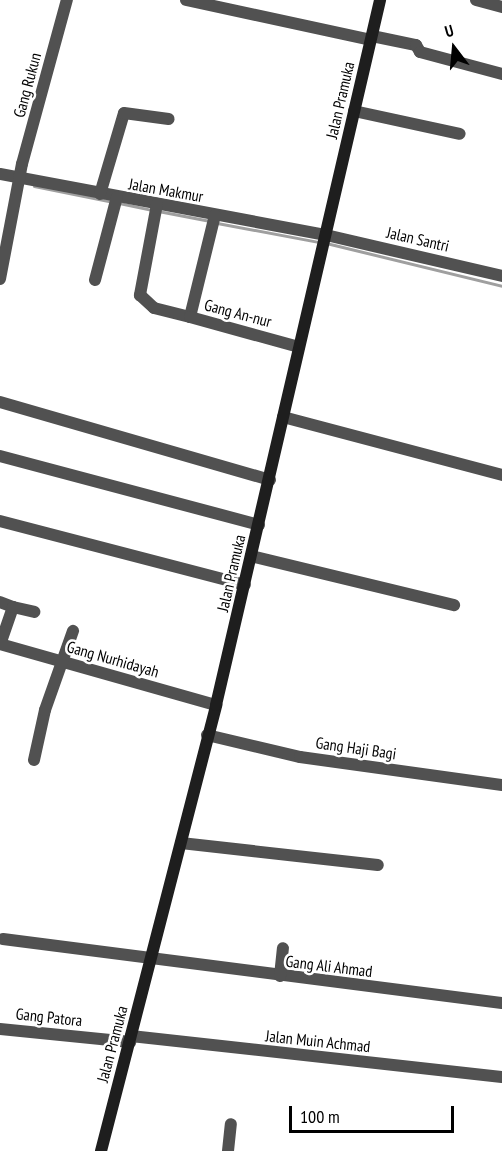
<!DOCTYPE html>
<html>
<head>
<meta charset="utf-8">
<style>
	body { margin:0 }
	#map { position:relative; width:502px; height:1151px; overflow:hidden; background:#fff; font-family:"PT Sans Narrow",sans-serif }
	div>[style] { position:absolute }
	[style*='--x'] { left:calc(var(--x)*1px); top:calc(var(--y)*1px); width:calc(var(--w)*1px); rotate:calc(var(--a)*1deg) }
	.stream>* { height:3px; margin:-1.5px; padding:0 1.5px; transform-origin:1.5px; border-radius:1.5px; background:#9f9f9f }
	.street>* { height:12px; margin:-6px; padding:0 6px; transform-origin:6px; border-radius:6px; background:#515151 }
	.secondary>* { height:12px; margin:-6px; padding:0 6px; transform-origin:6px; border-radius:6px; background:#1e1e1e }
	span { translate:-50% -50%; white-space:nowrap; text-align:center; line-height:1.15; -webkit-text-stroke:5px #fff; paint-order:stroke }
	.street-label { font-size:16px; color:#000 }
	.north { position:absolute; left:424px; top:18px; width:60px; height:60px; -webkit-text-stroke:4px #fff; paint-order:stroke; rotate:344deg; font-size:16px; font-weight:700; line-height:24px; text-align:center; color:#000 }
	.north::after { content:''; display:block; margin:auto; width:21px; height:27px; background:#000; clip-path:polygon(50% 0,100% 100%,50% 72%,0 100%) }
	.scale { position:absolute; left:289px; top:1106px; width:165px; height:27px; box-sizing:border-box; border:3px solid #000; border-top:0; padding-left:8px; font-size:18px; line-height:21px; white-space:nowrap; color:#000; -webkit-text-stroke:4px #fff; paint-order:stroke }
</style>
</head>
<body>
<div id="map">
	<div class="stream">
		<i style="--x:34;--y:186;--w:81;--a:11.4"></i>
		<i style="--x:119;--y:203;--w:33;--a:12"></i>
		<i style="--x:158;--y:211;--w:53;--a:10.9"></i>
		<i style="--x:217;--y:223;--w:104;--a:10.6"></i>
		<i style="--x:326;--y:243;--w:181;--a:13.7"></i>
	</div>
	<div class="street">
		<i style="--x:186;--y:0;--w:189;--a:12.2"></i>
		<i style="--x:476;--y:0;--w:27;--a:15"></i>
		<i style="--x:372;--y:36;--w:45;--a:11.6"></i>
		<i style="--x:416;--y:45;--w:8;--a:60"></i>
		<i style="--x:420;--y:52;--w:85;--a:15"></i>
		<i style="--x:354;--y:111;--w:108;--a:12.2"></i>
		<i style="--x:0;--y:174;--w:332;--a:10.6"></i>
		<i style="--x:326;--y:235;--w:181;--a:13.1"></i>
		<i style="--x:100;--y:194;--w:84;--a:-73.5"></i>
		<i style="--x:124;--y:113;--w:45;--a:7.6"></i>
		<i style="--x:157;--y:204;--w:93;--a:100.6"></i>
		<i style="--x:140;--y:295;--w:19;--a:43"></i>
		<i style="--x:154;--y:308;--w:37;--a:14"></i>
		<i style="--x:215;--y:215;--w:105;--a:103.8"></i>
		<i style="--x:190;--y:317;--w:113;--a:15.4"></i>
		<i style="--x:0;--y:279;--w:117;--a:-79.2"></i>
		<i style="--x:22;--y:164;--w:170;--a:-74.7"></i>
		<i style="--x:95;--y:280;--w:86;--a:-75.2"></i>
		<i style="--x:0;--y:402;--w:281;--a:16.1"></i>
		<i style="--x:283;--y:417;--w:227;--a:14.8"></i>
		<i style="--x:0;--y:456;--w:268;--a:14.9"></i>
		<i style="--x:0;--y:521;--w:253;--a:14.6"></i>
		<i style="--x:251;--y:556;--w:209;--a:13.6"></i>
		<i style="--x:0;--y:602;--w:14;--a:21"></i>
		<i style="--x:13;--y:607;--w:39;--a:109"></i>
		<i style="--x:0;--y:644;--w:224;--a:15.8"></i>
		<i style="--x:13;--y:607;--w:22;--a:13"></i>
		<i style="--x:207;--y:735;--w:96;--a:13.3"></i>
		<i style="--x:300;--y:757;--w:204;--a:7.9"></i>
		<i style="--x:34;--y:760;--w:51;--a:-77.6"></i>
		<i style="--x:45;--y:710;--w:84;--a:-70.5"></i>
		<i style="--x:181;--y:843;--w:198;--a:6.4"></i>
		<i style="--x:3;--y:939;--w:503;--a:7.31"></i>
		<i style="--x:280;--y:976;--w:28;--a:-84"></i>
		<i style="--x:0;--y:1029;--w:131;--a:5.7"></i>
		<i style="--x:131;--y:1036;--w:373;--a:6.3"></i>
		<i style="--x:228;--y:1151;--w:27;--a:-84"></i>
	</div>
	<div class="secondary">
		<i style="--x:101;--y:1151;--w:461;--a:-75.5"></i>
		<i style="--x:216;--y:705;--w:724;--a:-76.9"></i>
	</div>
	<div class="street-label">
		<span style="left:27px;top:85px;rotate:-75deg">Gang Rukun</span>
		<span style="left:340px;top:100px;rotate:-77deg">Jalan Pramuka</span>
		<span style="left:166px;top:190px;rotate:10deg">Jalan Makmur</span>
		<span style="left:418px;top:239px;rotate:13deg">Jalan Santri</span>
		<span style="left:238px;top:313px;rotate:15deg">Gang An-nur</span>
		<span style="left:231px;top:573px;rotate:-77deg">Jalan Pramuka</span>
		<span style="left:113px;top:659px;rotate:16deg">Gang Nurhidayah</span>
		<span style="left:356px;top:748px;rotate:8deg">Gang Haji Bagi</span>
		<span style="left:329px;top:966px;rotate:7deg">Gang Ali Ahmad</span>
		<span style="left:49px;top:1017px;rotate:6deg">Gang Patora</span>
		<span style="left:318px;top:1041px;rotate:6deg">Jalan Muin Achmad</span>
		<span style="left:112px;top:1044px;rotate:-75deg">Jalan Pramuka</span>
	</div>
	<div class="north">U</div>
	<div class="scale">100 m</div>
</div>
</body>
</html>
